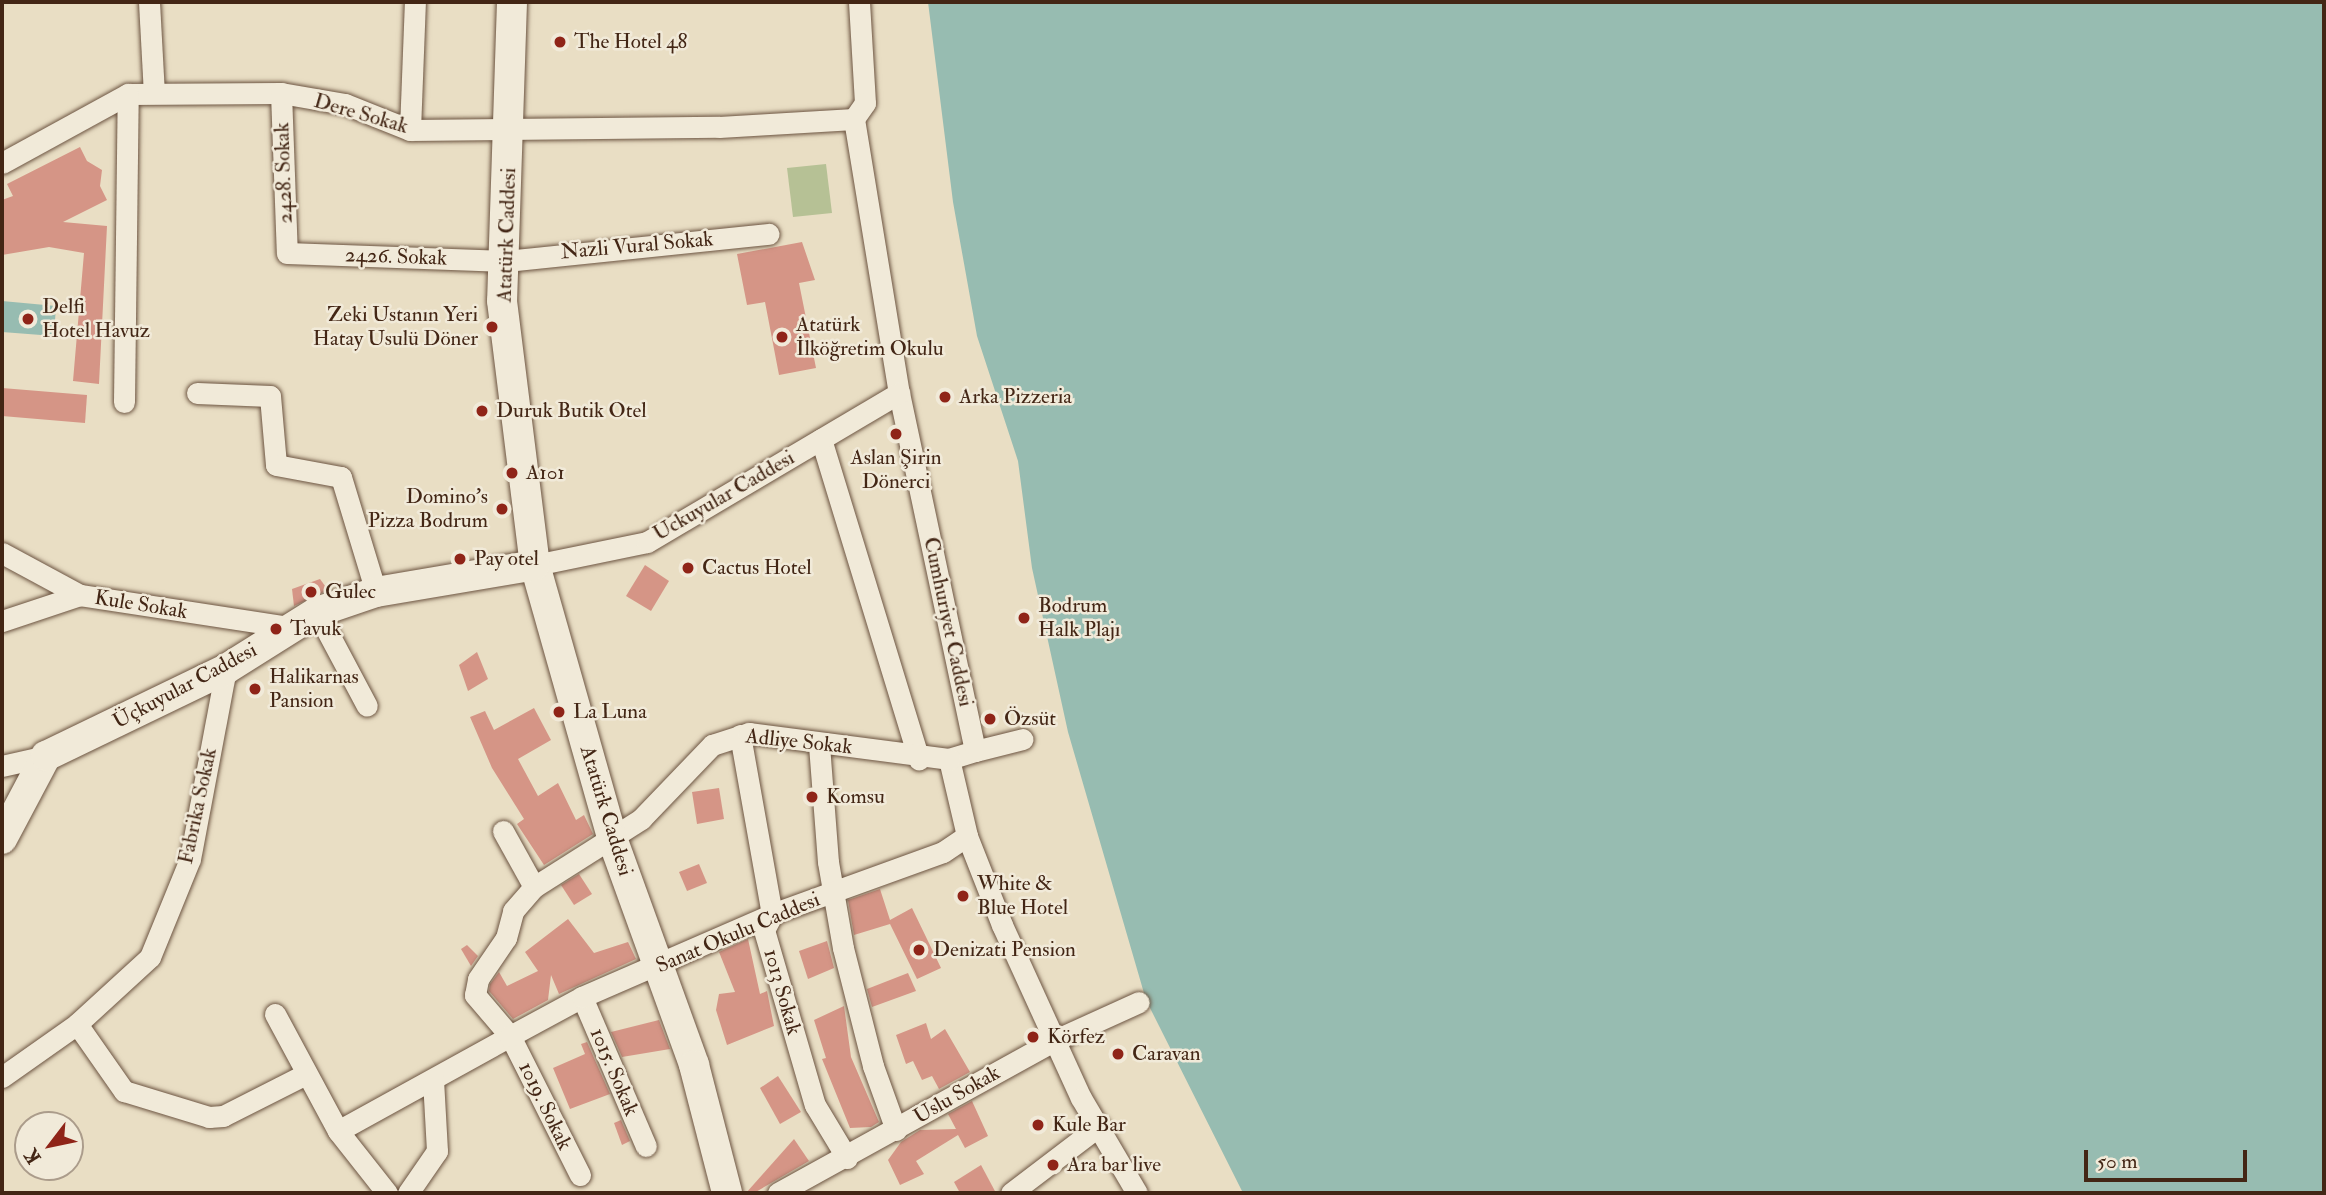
<!DOCTYPE html>
<html>
<head>
<meta charset="utf-8">
<style>
	body { margin:0 }
	#map { position:relative; width:2326px; height:1195px; overflow:hidden; background:#e9dec4; font-family:"IM FELL Double Pica",serif }
	div>[style] { position:absolute }
	[style*='--x'] { left:calc(var(--x)*1px); top:calc(var(--y)*1px); width:calc(var(--w)*1px); rotate:calc(var(--a)*1deg) }
	.green>* { inset:0; background:#b6c195 }
	.water>* { inset:0; background:#97bcb1 }
	.building>* { inset:0; background:#d59586 }
	.roads { filter:drop-shadow(0 0 2px #6c5441) drop-shadow(0 0 2px #6c5441) }
	.street>* { height:21px; margin:-10.5px; padding:0 10.5px; transform-origin:10.5px; border-radius:10.5px; background:#f1ead9 }
	.secondary>* { height:30px; margin:-15px; padding:0 15px; transform-origin:15px; border-radius:15px; background:#f1ead9 }
	.dots>* { width:19px; height:19px; translate:-50% -50%; box-sizing:border-box; border:4px solid #f1ead9; border-radius:50% }
	span { translate:-50% -50%; white-space:nowrap; text-align:center; line-height:1.15; -webkit-text-stroke:5px #f1ead9; paint-order:stroke }
	.poi-label { font-size:21px; color:#432615 }
	.left { translate:0 -50%; text-align:left }
	.right { translate:-100% -50%; text-align:right }
	.street-label { font-size:21px; color:#432615 }
	.frame { position:absolute; inset:0; border:4px solid #432615; pointer-events:none }
	.north { position:absolute; left:14px; top:1111px; width:70px; height:70px; box-sizing:border-box; background:#f1ead9; border:2px solid #ab9c8b; border-radius:50%; rotate:238deg; font-size:19px; font-weight:700; line-height:28px; text-align:center; color:#432615 }
	.north::after { content:''; display:block; margin:auto; width:24px; height:32px; background:#8f2418; clip-path:polygon(50% 0,100% 100%,50% 72%,0 100%) }
	.scale { position:absolute; left:2084px; top:1150px; width:163px; height:32px; box-sizing:border-box; border:4px solid #432615; border-top:0; padding-left:9px; font-size:21px; line-height:24px; white-space:nowrap; color:#432615; -webkit-text-stroke:5px #f1ead9; paint-order:stroke }
</style>
</head>
<body>
<div id="map">
	<div class="green">
		<i style="clip-path:polygon(826px 164px,832px 213px,793px 217px,787px 168px)"></i>
	</div>
	<div class="water">
		<i style="clip-path:polygon(928px 2px,2324px 2px,2324px 1193px,1243px 1193px,1146px 1000px,1068px 732px,1032px 568px,1018px 461px,977px 336px,953px 202px)"></i>
		<i style="clip-path:polygon(2px 301px,56px 306px,54px 336px,2px 332px)"></i>
	</div>
	<div class="building">
		<i style="clip-path:polygon(80px 147px,87px 161px,102px 170px,100px 186px,107px 200px,63px 222px,107px 226px,99px 384px,73px 381px,84px 253px,49px 247px,2px 255px,2px 200px,13px 196px,7px 184px)"></i>
		<i style="clip-path:polygon(802px 242px,815px 280px,799px 283px,816px 368px,779px 375px,765px 302px,747px 305px,737px 254px)"></i>
		<i style="clip-path:polygon(2px 388px,87px 395px,85px 423px,2px 416px)"></i>
		<i style="clip-path:polygon(645px 565px,669px 581px,651px 611px,626px 596px)"></i>
		<i style="clip-path:polygon(320px 579px,328px 590px,294px 606px,292px 589px)"></i>
		<i style="clip-path:polygon(477px 652px,488px 679px,468px 691px,459px 665px)"></i>
		<i style="clip-path:polygon(534px 708px,551px 740px,518px 759px,538px 796px,558px 783px,576px 820px,584px 815px,593px 834px,544px 865px,517px 824px,524px 819px,492px 768px,470px 717px,485px 711px,494px 730px)"></i>
		<i style="clip-path:polygon(719px 788px,724px 819px,697px 824px,692px 792px)"></i>
		<i style="clip-path:polygon(699px 864px,707px 883px,687px 891px,679px 872px)"></i>
		<i style="clip-path:polygon(579px 874px,592px 894px,574px 905px,561px 885px)"></i>
		<i style="clip-path:polygon(880px 889px,890px 920px,912px 908px,941px 968px,917px 979px,890px 924px,854px 935px,848px 900px)"></i>
		<i style="clip-path:polygon(568px 919px,594px 953px,628px 942px,636px 959px,559px 994px,551px 975px,548px 1000px,513px 1019px,489px 991px,490px 984px,499px 972px,507px 986px,538px 971px,525px 952px)"></i>
		<i style="clip-path:polygon(748px 939px,760px 994px,767px 991px,774px 1026px,727px 1045px,716px 1010px,719px 994px,735px 992px,719px 952px)"></i>
		<i style="clip-path:polygon(827px 941px,834px 968px,808px 979px,799px 951px)"></i>
		<i style="clip-path:polygon(467px 945px,478px 956px,471px 966px,461px 949px)"></i>
		<i style="clip-path:polygon(908px 973px,916px 991px,872px 1007px,867px 989px)"></i>
		<i style="clip-path:polygon(844px 1006px,851px 1057px,879px 1122px,871px 1127px,850px 1128px,822px 1059px,826px 1058px,814px 1020px)"></i>
		<i style="clip-path:polygon(659px 1020px,670px 1049px,622px 1057px,611px 1032px)"></i>
		<i style="clip-path:polygon(926px 1023px,931px 1039px,945px 1029px,970px 1072px,939px 1089px,932px 1076px,922px 1080px,913px 1061px,906px 1064px,896px 1035px)"></i>
		<i style="clip-path:polygon(587px 1042px,610px 1094px,570px 1109px,553px 1068px,585px 1054px,581px 1044px)"></i>
		<i style="clip-path:polygon(778px 1076px,801px 1112px,780px 1124px,760px 1088px)"></i>
		<i style="clip-path:polygon(972px 1101px,988px 1136px,965px 1148px,958px 1135px,916px 1161px,924px 1174px,900px 1185px,888px 1160px,901px 1142px,920px 1130px,956px 1129px,948px 1114px)"></i>
		<i style="clip-path:polygon(621px 1120px,630px 1141px,622px 1145px,614px 1123px)"></i>
		<i style="clip-path:polygon(794px 1139px,809px 1161px,754px 1193px,746px 1193px)"></i>
		<i style="clip-path:polygon(981px 1165px,996px 1193px,960px 1193px,954px 1182px)"></i>
	</div>
	<div class="roads">
		<div class="street">
			<i style="--x:149;--y:2;--w:91;--a:86.9"></i>
			<i style="--x:859;--y:2;--w:101;--a:86.6"></i>
			<i style="--x:865;--y:103;--w:19;--a:125"></i>
			<i style="--x:854;--y:119;--w:278;--a:80.7"></i>
			<i style="--x:899;--y:393;--w:366;--a:78"></i>
			<i style="--x:975;--y:751;--w:27;--a:163"></i>
			<i style="--x:949;--y:759;--w:79;--a:76.8"></i>
			<i style="--x:967;--y:836;--w:96;--a:68.5"></i>
			<i style="--x:1002;--y:925;--w:190;--a:65.5"></i>
			<i style="--x:1081;--y:1098;--w:110;--a:59.5"></i>
			<i style="--x:281;--y:93;--w:160;--a:87.9"></i>
			<i style="--x:287;--y:253;--w:219;--a:2.1"></i>
			<i style="--x:506;--y:261;--w:264;--a:-5.9"></i>
			<i style="--x:410;--y:130;--w:128;--a:-87.8"></i>
			<i style="--x:2;--y:163;--w:144;--a:-28.7"></i>
			<i style="--x:128;--y:94;--w:153;--a:-0.4"></i>
			<i style="--x:281;--y:93;--w:65;--a:9.8"></i>
			<i style="--x:345;--y:104;--w:70;--a:21.8"></i>
			<i style="--x:410;--y:130;--w:309;--a:-0.6"></i>
			<i style="--x:719;--y:127;--w:135;--a:-3.4"></i>
			<i style="--x:197;--y:393;--w:73;--a:2.4"></i>
			<i style="--x:270;--y:396;--w:69;--a:85"></i>
			<i style="--x:276;--y:465;--w:66;--a:10.5"></i>
			<i style="--x:341;--y:477;--w:120;--a:73.1"></i>
			<i style="--x:124;--y:402;--w:308;--a:-89.3"></i>
			<i style="--x:821;--y:439;--w:335;--a:73"></i>
			<i style="--x:2;--y:553;--w:89;--a:28.3"></i>
			<i style="--x:80;--y:595;--w:212;--a:8.7"></i>
			<i style="--x:535;--y:565;--w:114;--a:-11.6"></i>
			<i style="--x:647;--y:542;--w:293;--a:-30.6"></i>
			<i style="--x:317;--y:612;--w:106;--a:62"></i>
			<i style="--x:2;--y:621;--w:82;--a:-18.4"></i>
			<i style="--x:740;--y:735;--w:183;--a:79.9"></i>
			<i style="--x:772;--y:915;--w:17;--a:118"></i>
			<i style="--x:764;--y:930;--w:182;--a:73.8"></i>
			<i style="--x:815;--y:1105;--w:62;--a:58.9"></i>
			<i style="--x:819;--y:745;--w:117;--a:85.6"></i>
			<i style="--x:828;--y:862;--w:87;--a:80.1"></i>
			<i style="--x:843;--y:948;--w:122;--a:75.7"></i>
			<i style="--x:873;--y:1066;--w:68;--a:70.2"></i>
			<i style="--x:975;--y:751;--w:49;--a:-14"></i>
			<i style="--x:2;--y:766;--w:45;--a:-12.8"></i>
			<i style="--x:503;--y:831;--w:64;--a:61"></i>
			<i style="--x:582;--y:997;--w:162;--a:66.8"></i>
			<i style="--x:275;--y:1014;--w:133;--a:61.7"></i>
			<i style="--x:338;--y:1131;--w:79;--a:51.7"></i>
			<i style="--x:77;--y:1024;--w:82;--a:55"></i>
			<i style="--x:124;--y:1091;--w:89;--a:17"></i>
			<i style="--x:209;--y:1117;--w:14;--a:-4"></i>
			<i style="--x:223;--y:1116;--w:91;--a:-26.8"></i>
			<i style="--x:2;--y:1077;--w:92;--a:-35.2"></i>
			<i style="--x:77;--y:1024;--w:99;--a:-42.5"></i>
			<i style="--x:150;--y:957;--w:106;--a:-67.8"></i>
			<i style="--x:190;--y:859;--w:193;--a:-79.3"></i>
			<i style="--x:338;--y:1131;--w:196;--a:-28.9"></i>
			<i style="--x:510;--y:1036;--w:54;--a:-130.5"></i>
			<i style="--x:475;--y:995;--w:16;--a:-79"></i>
			<i style="--x:478;--y:979;--w:50;--a:-55.7"></i>
			<i style="--x:506;--y:938;--w:28;--a:-75"></i>
			<i style="--x:513;--y:911;--w:32;--a:-49"></i>
			<i style="--x:534;--y:887;--w:127;--a:-32.4"></i>
			<i style="--x:641;--y:819;--w:103;--a:-46.2"></i>
			<i style="--x:712;--y:745;--w:39;--a:-18"></i>
			<i style="--x:749;--y:733;--w:202;--a:7.4"></i>
			<i style="--x:580;--y:1175;--w:156;--a:-116.7"></i>
			<i style="--x:510;--y:1036;--w:82;--a:-28.4"></i>
			<i style="--x:582;--y:997;--w:216;--a:-23.5"></i>
			<i style="--x:780;--y:911;--w:173;--a:-19.9"></i>
			<i style="--x:943;--y:852;--w:29;--a:-34"></i>
			<i style="--x:408;--y:1193;--w:51;--a:-55.4"></i>
			<i style="--x:437;--y:1151;--w:72;--a:-93.2"></i>
			<i style="--x:778;--y:1193;--w:314;--a:-28.9"></i>
			<i style="--x:1053;--y:1041;--w:94;--a:-24.4"></i>
			<i style="--x:1011;--y:1193;--w:111;--a:-37.3"></i>
		</div>
		<div class="secondary">
			<i style="--x:512;--y:2;--w:299;--a:91.9"></i>
			<i style="--x:502;--y:301;--w:266;--a:82.9"></i>
			<i style="--x:535;--y:565;--w:284;--a:74.2"></i>
			<i style="--x:612;--y:838;--w:241;--a:70.1"></i>
			<i style="--x:694;--y:1065;--w:132;--a:75.5"></i>
			<i style="--x:2;--y:839;--w:94;--a:-62.1"></i>
			<i style="--x:46;--y:756;--w:200;--a:-25.8"></i>
			<i style="--x:226;--y:669;--w:107;--a:-32.1"></i>
			<i style="--x:317;--y:612;--w:62;--a:-18.7"></i>
			<i style="--x:376;--y:592;--w:161;--a:-9.6"></i>
		</div>
	</div>
	<div class="dots">
		<i style="left:560px;top:42px;background:#8f2418"></i>
		<i style="left:28px;top:319px;background:#8f2418"></i>
		<i style="left:492px;top:327px;background:#8f2418"></i>
		<i style="left:782px;top:337px;background:#8f2418"></i>
		<i style="left:945px;top:397px;background:#8f2418"></i>
		<i style="left:482px;top:411px;background:#8f2418"></i>
		<i style="left:896px;top:434px;background:#8f2418"></i>
		<i style="left:512px;top:473px;background:#8f2418"></i>
		<i style="left:502px;top:509px;background:#8f2418"></i>
		<i style="left:460px;top:559px;background:#8f2418"></i>
		<i style="left:688px;top:568px;background:#8f2418"></i>
		<i style="left:311px;top:592px;background:#8f2418"></i>
		<i style="left:1024px;top:618px;background:#8f2418"></i>
		<i style="left:276px;top:629px;background:#8f2418"></i>
		<i style="left:255px;top:689px;background:#8f2418"></i>
		<i style="left:559px;top:712px;background:#8f2418"></i>
		<i style="left:990px;top:719px;background:#8f2418"></i>
		<i style="left:812px;top:797px;background:#8f2418"></i>
		<i style="left:963px;top:896px;background:#8f2418"></i>
		<i style="left:919px;top:950px;background:#8f2418"></i>
		<i style="left:1033px;top:1037px;background:#8f2418"></i>
		<i style="left:1118px;top:1054px;background:#8f2418"></i>
		<i style="left:1038px;top:1125px;background:#8f2418"></i>
		<i style="left:1053px;top:1165px;background:#8f2418"></i>
	</div>
	<div class="poi-label">
		<span class="left" style="left:574px;top:42px">The Hotel 48</span>
		<span class="left" style="left:42px;top:319px">Delfi<br>Hotel Havuz</span>
		<span class="right" style="left:478px;top:327px">Zeki Ustanın Yeri<br>Hatay Usulü Döner</span>
		<span class="left" style="left:796px;top:337px">Atatürk<br>İlköğretim Okulu</span>
		<span class="left" style="left:959px;top:397px">Arka Pizzeria</span>
		<span class="left" style="left:496px;top:411px">Duruk Butik Otel</span>
		<span style="left:896px;top:470px">Aslan Şirin<br>Dönerci</span>
		<span class="left" style="left:526px;top:473px">A101</span>
		<span class="right" style="left:488px;top:509px">Domino's<br>Pizza Bodrum</span>
		<span class="left" style="left:474px;top:559px">Pay otel</span>
		<span class="left" style="left:702px;top:568px">Cactus Hotel</span>
		<span class="left" style="left:325px;top:592px">Gulec</span>
		<span class="left" style="left:1038px;top:618px">Bodrum<br>Halk Plajı</span>
		<span class="left" style="left:290px;top:629px">Tavuk</span>
		<span class="left" style="left:269px;top:689px">Halikarnas<br>Pansion</span>
		<span class="left" style="left:573px;top:712px">La Luna</span>
		<span class="left" style="left:1004px;top:719px">Özsüt</span>
		<span class="left" style="left:826px;top:797px">Komsu</span>
		<span class="left" style="left:977px;top:896px">White &amp;<br>Blue Hotel</span>
		<span class="left" style="left:933px;top:950px">Denizati Pension</span>
		<span class="left" style="left:1047px;top:1037px">Körfez</span>
		<span class="left" style="left:1132px;top:1054px">Caravan</span>
		<span class="left" style="left:1052px;top:1125px">Kule Bar</span>
		<span class="left" style="left:1067px;top:1165px">Ara bar live</span>
	</div>
	<div class="street-label">
		<span style="left:361px;top:114px;rotate:16deg">Dere Sokak</span>
		<span style="left:284px;top:173px;rotate:-92deg">2428. Sokak</span>
		<span style="left:507px;top:235px;rotate:-88deg">Atatürk Caddesi</span>
		<span style="left:637px;top:246px;rotate:-5deg">Nazli Vural Sokak</span>
		<span style="left:396px;top:257px;rotate:2deg">2426. Sokak</span>
		<span style="left:724px;top:496px;rotate:-30deg">Uckuyular Caddesi</span>
		<span style="left:141px;top:605px;rotate:9deg">Kule Sokak</span>
		<span style="left:948px;top:622px;rotate:78deg">Cumhuriyet Caddesi</span>
		<span style="left:185px;top:686px;rotate:-28deg">Üçkuyular Caddesi</span>
		<span style="left:799px;top:742px;rotate:6deg">Adliye Sokak</span>
		<span style="left:198px;top:806px;rotate:-78deg">Fabrika Sokak</span>
		<span style="left:606px;top:811px;rotate:73deg">Atatürk Caddesi</span>
		<span style="left:738px;top:933px;rotate:-23deg">Sanat Okulu Caddesi</span>
		<span style="left:782px;top:992px;rotate:74deg">1013 Sokak</span>
		<span style="left:614px;top:1072px;rotate:67deg">1015. Sokak</span>
		<span style="left:957px;top:1095px;rotate:-30deg">Uslu Sokak</span>
		<span style="left:545px;top:1106px;rotate:64deg">1019. Sokak</span>
	</div>
	<div class="frame"></div>
	<div class="north">K</div>
	<div class="scale">50 m</div>
</div>
</body>
</html>
